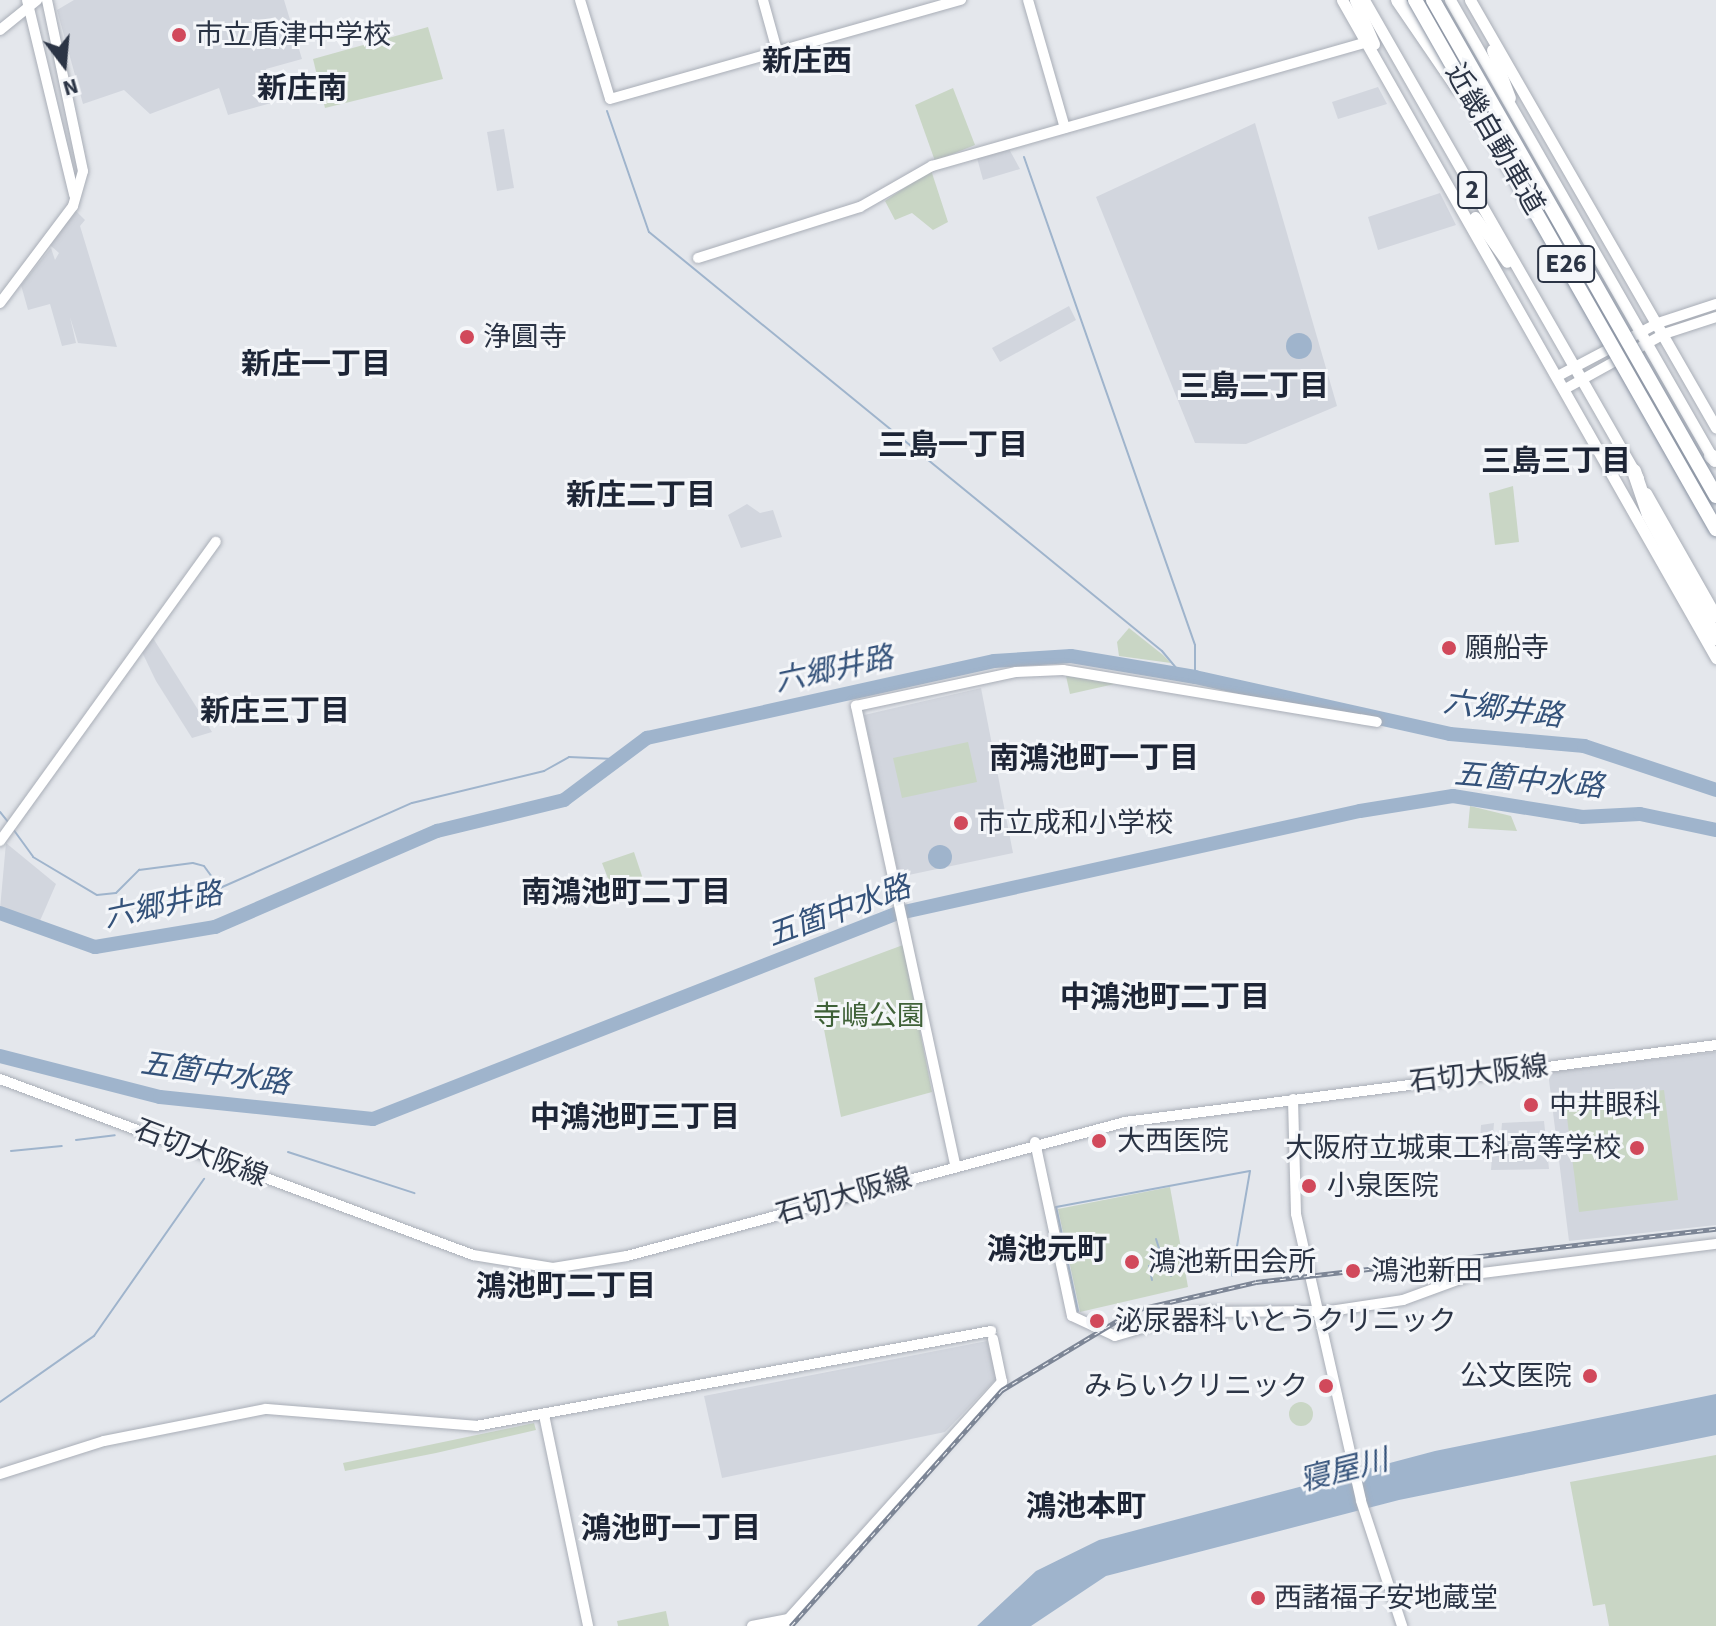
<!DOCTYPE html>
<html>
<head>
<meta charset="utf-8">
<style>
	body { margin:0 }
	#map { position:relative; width:1716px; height:1626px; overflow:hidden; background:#e4e7ec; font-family:"Source Sans 3","Noto Sans JP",sans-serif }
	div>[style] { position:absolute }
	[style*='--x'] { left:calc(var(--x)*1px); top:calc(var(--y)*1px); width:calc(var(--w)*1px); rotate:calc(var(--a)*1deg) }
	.built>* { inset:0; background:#d2d6de }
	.green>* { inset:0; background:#c9d6c5 }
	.round { border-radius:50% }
	.water>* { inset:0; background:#9fb4cc }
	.stream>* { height:2px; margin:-1px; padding:0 1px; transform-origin:1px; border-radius:1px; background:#9fb4cc }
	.river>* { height:14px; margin:-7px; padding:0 7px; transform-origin:7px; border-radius:7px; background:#9fb4cc }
	.roads { filter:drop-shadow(0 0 2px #a9aeb7) drop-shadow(0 0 2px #a9aeb7) }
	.secondary>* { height:10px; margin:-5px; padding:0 5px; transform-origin:5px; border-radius:5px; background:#fff }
	.primary>* { height:11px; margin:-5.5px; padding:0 5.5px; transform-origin:5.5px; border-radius:5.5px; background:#fff }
	.highway>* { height:14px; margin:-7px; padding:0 7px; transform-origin:7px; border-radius:7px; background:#fff }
	.rail>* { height:5px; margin-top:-2.5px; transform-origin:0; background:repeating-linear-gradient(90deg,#f4f6f9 0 6px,#7d8696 0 12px); box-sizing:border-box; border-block:2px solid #7d8696 }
	.bridges { filter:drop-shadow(0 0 2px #8b94a3) drop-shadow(0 0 2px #8b94a3) }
	.highway-bridge>* { height:14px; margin:-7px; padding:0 7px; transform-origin:7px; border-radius:7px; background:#fff }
	.dots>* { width:22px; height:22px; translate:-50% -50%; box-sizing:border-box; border:4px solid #f4f6f9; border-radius:50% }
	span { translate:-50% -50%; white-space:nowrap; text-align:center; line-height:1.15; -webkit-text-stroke:6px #f4f6f9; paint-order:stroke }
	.shield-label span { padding:2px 6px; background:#f4f6f9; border:2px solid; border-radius:6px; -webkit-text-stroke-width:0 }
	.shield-label { font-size:26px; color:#2b3445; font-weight:700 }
	.poi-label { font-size:28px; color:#2b3445 }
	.left { translate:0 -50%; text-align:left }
	.right { translate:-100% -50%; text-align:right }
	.street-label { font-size:28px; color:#2b3445 }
	.park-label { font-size:28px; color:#3f6138 }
	.neighbourhood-label { font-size:30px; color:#1d2536; font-weight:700 }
	.water-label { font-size:30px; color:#34527a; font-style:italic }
	.north { position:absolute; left:24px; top:24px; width:80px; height:80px; -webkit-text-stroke:6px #f4f6f9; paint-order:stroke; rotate:164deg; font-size:22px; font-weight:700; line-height:32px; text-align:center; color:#2b3445 }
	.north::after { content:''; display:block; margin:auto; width:28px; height:36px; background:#2b3445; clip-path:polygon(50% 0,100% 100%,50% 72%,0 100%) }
</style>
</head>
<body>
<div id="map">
	<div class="built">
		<i style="clip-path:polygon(74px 0,284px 0,302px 59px,266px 69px,275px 102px,228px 115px,219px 88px,150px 114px,124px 90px,83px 104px,57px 10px)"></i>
		<i style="clip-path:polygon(1378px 87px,1387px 104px,1338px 119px,1332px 102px)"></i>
		<i style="clip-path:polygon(1255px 123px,1337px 406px,1246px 444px,1195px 443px,1096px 197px)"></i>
		<i style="clip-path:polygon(504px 129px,514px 188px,497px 191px,487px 132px)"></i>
		<i style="clip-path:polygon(1009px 149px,1020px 169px,983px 180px,977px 158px)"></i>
		<i style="clip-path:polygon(1440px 193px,1456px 225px,1378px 250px,1368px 217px)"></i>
		<i style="clip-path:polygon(76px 211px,85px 220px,80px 226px,117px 347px,78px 343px,70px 317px,76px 343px,62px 346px,50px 304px,28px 310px,21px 285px,51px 248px,55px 260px,59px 253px,50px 245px)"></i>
		<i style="clip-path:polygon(1069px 306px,1076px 320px,1000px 362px,992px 348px)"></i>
		<i style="clip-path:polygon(747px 504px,760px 513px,773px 510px,782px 537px,741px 548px,728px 515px)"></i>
		<i style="clip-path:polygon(153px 638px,212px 732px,192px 738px,156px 681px,142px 652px)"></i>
		<i style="clip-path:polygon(981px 688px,1013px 853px,899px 877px,864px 715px)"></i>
		<i style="clip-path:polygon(6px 843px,56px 884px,39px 923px,0 909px)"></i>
		<i style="clip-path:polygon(1716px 1052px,1716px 1225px,1569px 1241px,1548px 1072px)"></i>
		<i style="clip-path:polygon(1544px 1121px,1549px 1169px,1491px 1170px,1493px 1141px,1480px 1141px,1481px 1125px,1494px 1123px,1493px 1135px,1501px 1135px,1502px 1123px)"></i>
		<i style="clip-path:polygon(987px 1341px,997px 1378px,945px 1432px,722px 1478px,704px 1396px)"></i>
	</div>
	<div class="green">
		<i style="clip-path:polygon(428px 27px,443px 79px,325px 108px,313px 59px)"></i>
		<i style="clip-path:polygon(953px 88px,975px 145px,935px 161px,915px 105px)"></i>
		<i style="clip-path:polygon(931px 170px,948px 222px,933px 230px,912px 213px,895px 220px,885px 201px)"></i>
		<i style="clip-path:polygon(1513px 486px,1519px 542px,1495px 545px,1489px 493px)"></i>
		<i style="clip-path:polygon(1129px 628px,1163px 655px,1171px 663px,1119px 656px,1117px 642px)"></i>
		<i style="clip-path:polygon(1066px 676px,1119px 683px,1070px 694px)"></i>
		<i style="clip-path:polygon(968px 742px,977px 782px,902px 798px,893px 758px)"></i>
		<i style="clip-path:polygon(1470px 806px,1511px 816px,1517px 831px,1468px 828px)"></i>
		<i style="clip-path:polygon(634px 852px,644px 882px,630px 887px,625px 876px,609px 881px,602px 863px)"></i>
		<i style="clip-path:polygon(903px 945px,932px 1092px,841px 1117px,814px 978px)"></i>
		<i style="clip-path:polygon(1664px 1090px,1678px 1200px,1579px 1212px,1565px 1102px)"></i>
		<i style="clip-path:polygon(1170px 1187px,1188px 1287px,1080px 1312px,1058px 1209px)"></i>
		<i class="round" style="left:1289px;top:1402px;width:24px;height:24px"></i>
		<i style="clip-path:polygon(534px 1423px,536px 1430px,436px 1453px,345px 1471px,343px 1463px)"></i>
		<i style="clip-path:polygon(1716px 1455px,1716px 1626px,1609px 1626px,1605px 1604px,1593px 1606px,1570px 1482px)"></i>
		<i style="clip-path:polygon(666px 1611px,669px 1626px,618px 1626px,617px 1621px)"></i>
	</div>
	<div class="water">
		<i class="round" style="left:1286px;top:333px;width:26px;height:26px"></i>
		<i class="round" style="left:928px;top:845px;width:24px;height:24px"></i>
		<i style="clip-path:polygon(1716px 1394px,1716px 1435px,1399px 1500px,1106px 1576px,1031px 1626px,977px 1626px,1036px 1571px,1099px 1540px,1435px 1451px)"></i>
	</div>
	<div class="stream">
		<i style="--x:607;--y:111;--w:128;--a:70.9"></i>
		<i style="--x:649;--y:232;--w:662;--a:39.24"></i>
		<i style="--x:1162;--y:651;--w:33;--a:50"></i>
		<i style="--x:1024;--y:157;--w:517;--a:70.69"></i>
		<i style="--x:1195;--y:645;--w:32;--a:90"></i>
		<i style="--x:0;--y:812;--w:14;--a:51"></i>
		<i style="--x:13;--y:829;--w:34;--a:54"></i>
		<i style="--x:33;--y:857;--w:74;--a:30.7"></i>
		<i style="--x:97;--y:895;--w:19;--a:-6"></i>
		<i style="--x:116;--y:893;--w:33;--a:-45"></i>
		<i style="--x:139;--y:870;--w:54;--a:-7.4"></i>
		<i style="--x:193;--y:863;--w:11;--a:15"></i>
		<i style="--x:204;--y:866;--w:27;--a:54"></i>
		<i style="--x:220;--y:888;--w:210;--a:-23.9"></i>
		<i style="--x:412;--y:803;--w:136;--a:-13.6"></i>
		<i style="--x:544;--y:771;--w:29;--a:-29"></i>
		<i style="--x:569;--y:757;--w:45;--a:2.5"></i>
		<i style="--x:76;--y:1140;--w:39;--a:-7"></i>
		<i style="--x:11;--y:1151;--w:51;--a:-5.6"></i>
		<i style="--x:288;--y:1152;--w:133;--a:18"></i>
		<i style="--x:1156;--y:1239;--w:23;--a:72"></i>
		<i style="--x:1152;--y:1280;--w:14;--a:-102"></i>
		<i style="--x:1149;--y:1266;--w:15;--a:-16"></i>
		<i style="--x:1163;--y:1262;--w:16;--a:60"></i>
		<i style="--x:1078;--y:1311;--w:106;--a:-101.9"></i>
		<i style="--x:1056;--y:1207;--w:197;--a:-10.5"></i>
		<i style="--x:1250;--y:1171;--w:106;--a:99.8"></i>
		<i style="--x:0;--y:1402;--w:115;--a:-35.1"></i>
		<i style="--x:94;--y:1336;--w:192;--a:-55"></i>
	</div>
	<div class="river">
		<i style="--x:0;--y:913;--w:101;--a:19.7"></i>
		<i style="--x:95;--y:947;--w:122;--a:-9.5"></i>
		<i style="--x:215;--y:927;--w:242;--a:-23.4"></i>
		<i style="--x:437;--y:831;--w:131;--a:-13.7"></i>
		<i style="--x:564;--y:800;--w:104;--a:-36.8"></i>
		<i style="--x:647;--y:738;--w:355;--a:-12.5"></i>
		<i style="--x:994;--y:661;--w:77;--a:-3.7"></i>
		<i style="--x:1071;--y:656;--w:126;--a:9.6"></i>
		<i style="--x:1195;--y:677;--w:261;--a:12.6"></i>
		<i style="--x:1450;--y:734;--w:135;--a:5.1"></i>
		<i style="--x:1584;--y:746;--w:139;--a:18.4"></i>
		<i style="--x:0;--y:1056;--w:165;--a:14.4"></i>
		<i style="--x:160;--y:1097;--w:214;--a:5.9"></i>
		<i style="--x:373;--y:1119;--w:561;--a:-21.44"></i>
		<i style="--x:895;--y:914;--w:476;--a:-12.5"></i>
		<i style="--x:1360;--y:811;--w:94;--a:-9.2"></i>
		<i style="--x:1453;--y:796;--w:131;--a:9.2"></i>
		<i style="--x:1582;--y:817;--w:58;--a:-3"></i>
		<i style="--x:1640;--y:814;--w:78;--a:11.9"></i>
	</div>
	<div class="roads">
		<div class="secondary">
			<i style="--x:27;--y:0;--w:201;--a:76.4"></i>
			<i style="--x:580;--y:0;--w:103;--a:73.1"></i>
			<i style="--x:610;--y:99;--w:365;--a:-15.8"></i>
			<i style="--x:763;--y:0;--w:56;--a:74.5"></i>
			<i style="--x:1028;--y:0;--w:133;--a:73.9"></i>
			<i style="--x:0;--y:30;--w:48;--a:-39"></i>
			<i style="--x:698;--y:258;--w:170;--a:-17.5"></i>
			<i style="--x:860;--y:207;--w:83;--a:-29.7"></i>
			<i style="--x:932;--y:166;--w:451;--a:-15.9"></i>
			<i style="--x:0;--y:303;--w:121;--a:-53"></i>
			<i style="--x:73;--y:206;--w:36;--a:-74"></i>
			<i style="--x:83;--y:171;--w:175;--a:-101.9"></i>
			<i style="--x:1558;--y:376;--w:113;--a:-27.9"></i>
			<i style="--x:1658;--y:323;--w:61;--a:-18.1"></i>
			<i style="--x:1565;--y:389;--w:113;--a:-29.1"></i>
			<i style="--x:1664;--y:334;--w:55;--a:-18.1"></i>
			<i style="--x:0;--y:841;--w:369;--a:-54.2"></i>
			<i style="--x:0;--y:1079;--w:505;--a:20.41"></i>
			<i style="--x:473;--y:1255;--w:81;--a:9.2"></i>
			<i style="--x:553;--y:1268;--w:75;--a:-9.2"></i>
			<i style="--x:627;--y:1256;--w:516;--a:-15.06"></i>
			<i style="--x:1125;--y:1122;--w:596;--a:-7.42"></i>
			<i style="--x:1293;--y:1099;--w:115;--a:88.5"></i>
			<i style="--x:1296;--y:1214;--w:294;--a:77.2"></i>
			<i style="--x:1361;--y:1501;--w:132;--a:71.8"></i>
			<i style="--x:1035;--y:1142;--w:178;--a:78"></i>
			<i style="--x:1072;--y:1316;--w:47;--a:24.9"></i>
			<i style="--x:1115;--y:1336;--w:84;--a:-16.5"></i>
			<i style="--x:1196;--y:1312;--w:134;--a:-0.4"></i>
			<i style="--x:1330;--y:1311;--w:74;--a:-8.6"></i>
			<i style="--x:1403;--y:1300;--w:76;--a:-20.1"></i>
			<i style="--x:1474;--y:1274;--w:244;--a:-7.1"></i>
			<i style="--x:955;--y:1164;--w:469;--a:-102.2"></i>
			<i style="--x:856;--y:706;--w:164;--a:-12"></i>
			<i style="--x:1016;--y:672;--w:47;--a:-2.4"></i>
			<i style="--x:1063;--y:670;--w:318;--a:9.4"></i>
			<i style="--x:544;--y:1415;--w:216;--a:78.2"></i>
			<i style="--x:0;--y:1474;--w:109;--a:-17.6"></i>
			<i style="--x:104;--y:1441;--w:165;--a:-11.2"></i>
			<i style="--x:266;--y:1409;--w:211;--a:4.6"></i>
			<i style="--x:476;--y:1426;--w:524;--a:-10.45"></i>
			<i style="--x:752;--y:1626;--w:37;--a:-11"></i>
			<i style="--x:782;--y:1626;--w:329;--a:-48"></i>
			<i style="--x:1002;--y:1382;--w:44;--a:-101.8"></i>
		</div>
		<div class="primary">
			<i style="--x:1342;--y:0;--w:757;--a:60.39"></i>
			<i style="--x:1355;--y:0;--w:48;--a:66.6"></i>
			<i style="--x:1364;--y:0;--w:551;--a:60.18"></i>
			<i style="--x:1450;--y:0;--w:531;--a:60.2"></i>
			<i style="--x:1470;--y:0;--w:493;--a:60.1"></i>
			<i style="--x:1492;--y:50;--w:51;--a:69.4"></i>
			<i style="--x:1475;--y:217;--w:55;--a:54.6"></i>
			<i style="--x:1646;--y:493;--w:142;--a:60.4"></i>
		</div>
		<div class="highway">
			<i style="--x:1398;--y:0;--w:107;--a:55.7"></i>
			<i style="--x:1711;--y:456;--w:6;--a:39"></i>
			<i style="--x:1634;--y:471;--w:46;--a:71.2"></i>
			<i style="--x:1649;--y:515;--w:140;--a:61.4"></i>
		</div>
	</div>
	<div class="rail">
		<i style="--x:791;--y:1626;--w:317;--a:-48.2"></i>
		<i style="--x:1002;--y:1390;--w:155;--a:-31"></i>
		<i style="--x:1135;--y:1310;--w:124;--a:-13"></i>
		<i style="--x:1256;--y:1282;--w:463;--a:-6.6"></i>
	</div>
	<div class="bridges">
		<div class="highway-bridge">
			<i style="--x:1415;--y:0;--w:609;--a:60.36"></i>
			<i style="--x:1433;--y:0;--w:571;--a:60.29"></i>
		</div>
	</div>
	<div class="dots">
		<i style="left:179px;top:35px;background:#d1495b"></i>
		<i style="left:467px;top:337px;background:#d1495b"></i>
		<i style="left:1449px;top:648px;background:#d1495b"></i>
		<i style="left:961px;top:823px;background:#d1495b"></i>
		<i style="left:1531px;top:1105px;background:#d1495b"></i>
		<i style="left:1099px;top:1141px;background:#d1495b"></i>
		<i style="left:1637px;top:1148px;background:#d1495b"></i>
		<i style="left:1309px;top:1186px;background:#d1495b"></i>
		<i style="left:1132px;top:1262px;background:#d1495b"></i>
		<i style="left:1353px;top:1271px;background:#d1495b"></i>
		<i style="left:1097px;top:1321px;background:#d1495b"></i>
		<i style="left:1590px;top:1376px;background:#d1495b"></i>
		<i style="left:1326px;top:1386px;background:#d1495b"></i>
		<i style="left:1258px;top:1598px;background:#d1495b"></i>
	</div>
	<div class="shield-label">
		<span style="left:1472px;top:190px">2</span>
		<span style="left:1566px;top:264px">E26</span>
	</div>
	<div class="poi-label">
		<span class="left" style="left:195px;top:35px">市立盾津中学校</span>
		<span class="left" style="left:483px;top:337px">浄圓寺</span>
		<span class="left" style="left:1465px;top:648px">願船寺</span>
		<span class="left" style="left:977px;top:823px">市立成和小学校</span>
		<span class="left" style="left:1549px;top:1105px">中井眼科</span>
		<span class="left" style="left:1117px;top:1141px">大西医院</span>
		<span class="right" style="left:1621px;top:1148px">大阪府立城東工科高等学校</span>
		<span class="left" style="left:1327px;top:1186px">小泉医院</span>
		<span class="left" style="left:1148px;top:1262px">鴻池新田会所</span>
		<span class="left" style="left:1371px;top:1271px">鴻池新田</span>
		<span class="left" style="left:1115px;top:1321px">泌尿器科 いとうクリニック</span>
		<span class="right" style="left:1572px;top:1376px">公文医院</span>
		<span class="right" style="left:1308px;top:1386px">みらいクリニック</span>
		<span class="left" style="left:1274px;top:1598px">西諸福子安地蔵堂</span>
	</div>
	<div class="street-label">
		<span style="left:1495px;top:139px;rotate:60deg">近畿自動車道</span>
		<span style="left:1479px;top:1074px;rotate:-7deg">石切大阪線</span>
		<span style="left:201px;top:1153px;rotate:21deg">石切大阪線</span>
		<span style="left:844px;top:1196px;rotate:-16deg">石切大阪線</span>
	</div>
	<div class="park-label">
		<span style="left:869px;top:1016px">寺嶋公園</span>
	</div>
	<div class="neighbourhood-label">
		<span style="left:807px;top:62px">新庄西</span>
		<span style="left:302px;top:89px">新庄南</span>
		<span style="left:316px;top:365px">新庄一丁目</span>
		<span style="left:1254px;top:387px">三島二丁目</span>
		<span style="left:953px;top:446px">三島一丁目</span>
		<span style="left:1556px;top:462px">三島三丁目</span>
		<span style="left:641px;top:496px">新庄二丁目</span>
		<span style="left:275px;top:712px">新庄三丁目</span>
		<span style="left:1094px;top:759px">南鴻池町一丁目</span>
		<span style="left:626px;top:893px">南鴻池町二丁目</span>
		<span style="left:1165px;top:998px">中鴻池町二丁目</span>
		<span style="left:635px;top:1118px">中鴻池町三丁目</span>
		<span style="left:1047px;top:1250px">鴻池元町</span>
		<span style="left:566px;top:1287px">鴻池町二丁目</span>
		<span style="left:1086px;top:1507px">鴻池本町</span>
		<span style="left:671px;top:1529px">鴻池町一丁目</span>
	</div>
	<div class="water-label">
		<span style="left:834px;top:670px;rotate:-12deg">六郷井路</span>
		<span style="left:1503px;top:710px;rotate:7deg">六郷井路</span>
		<span style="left:1529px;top:781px;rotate:5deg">五箇中水路</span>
		<span style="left:163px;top:906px;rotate:-12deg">六郷井路</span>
		<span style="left:839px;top:912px;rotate:-20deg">五箇中水路</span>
		<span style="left:215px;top:1074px;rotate:8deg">五箇中水路</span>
		<span style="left:1344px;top:1471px;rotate:-14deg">寝屋川</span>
	</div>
	<div class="north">N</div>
</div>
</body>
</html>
